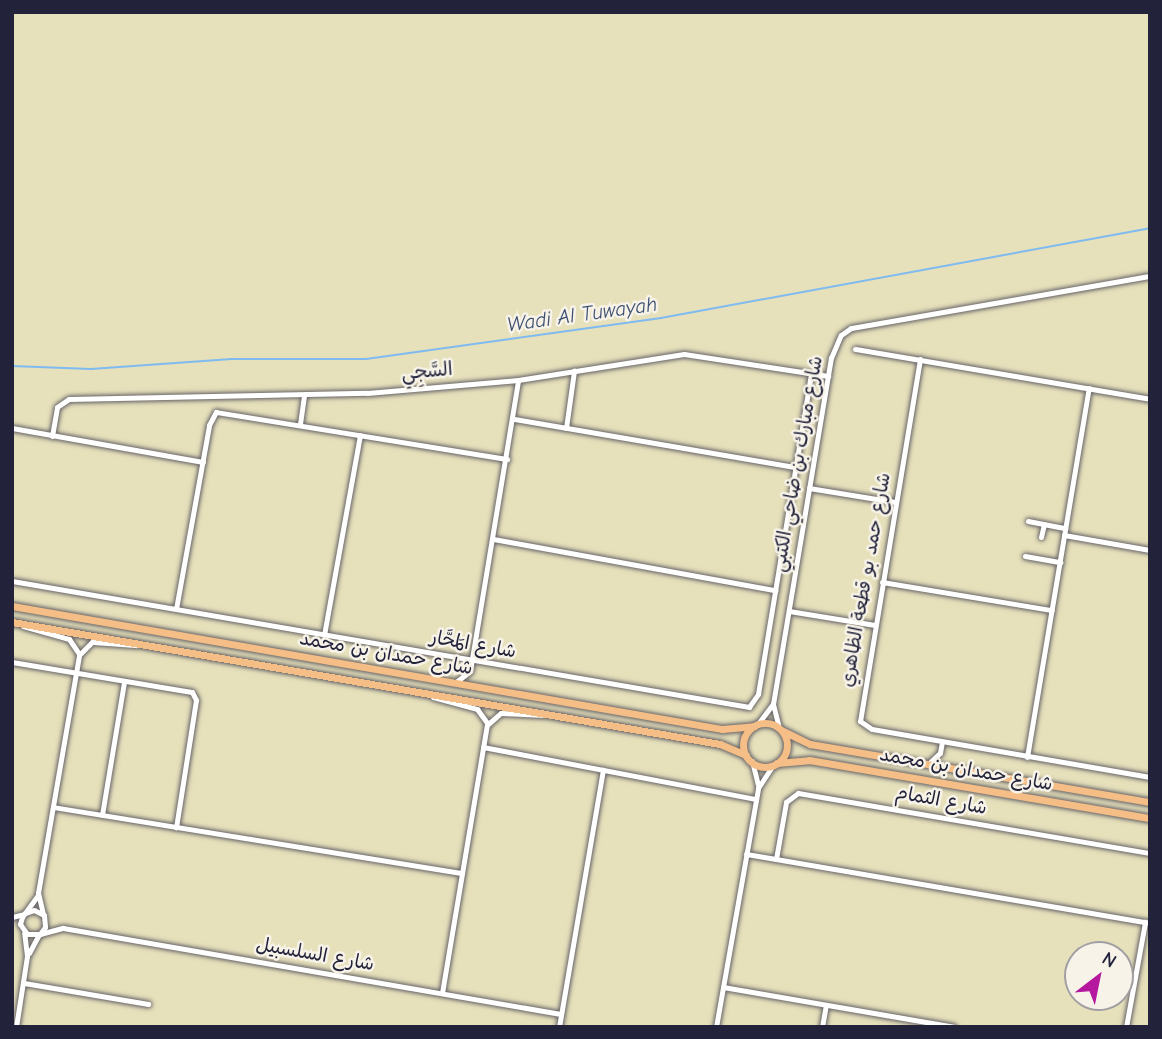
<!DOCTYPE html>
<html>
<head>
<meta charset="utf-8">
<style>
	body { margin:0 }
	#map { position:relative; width:1162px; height:1039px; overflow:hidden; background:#e6e0bb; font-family:"Comic Neue","Playpen Sans Arabic",sans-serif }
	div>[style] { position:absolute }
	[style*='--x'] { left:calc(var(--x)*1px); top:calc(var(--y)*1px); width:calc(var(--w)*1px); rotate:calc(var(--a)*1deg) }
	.stream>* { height:2px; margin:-1px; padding:0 1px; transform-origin:1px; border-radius:1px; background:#7fbbf1 }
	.roads { filter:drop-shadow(0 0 2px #676468) drop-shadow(0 0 2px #676468) }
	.minor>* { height:5px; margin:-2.5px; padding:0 2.5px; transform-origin:2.5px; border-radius:2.5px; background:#fff }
	.major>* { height:7px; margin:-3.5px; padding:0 3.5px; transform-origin:3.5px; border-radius:3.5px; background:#f6be87 }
	.major>.ring { margin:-3.5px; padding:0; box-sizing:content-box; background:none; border:7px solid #f6be87; border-radius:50% }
	span { translate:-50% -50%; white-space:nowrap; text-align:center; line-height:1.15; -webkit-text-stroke:5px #f7f3e8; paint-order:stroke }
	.street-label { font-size:19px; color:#22223b }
	.water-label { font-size:21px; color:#3e5072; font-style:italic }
	.frame { position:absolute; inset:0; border:14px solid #22223b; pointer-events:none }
	.north { position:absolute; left:1064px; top:941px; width:70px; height:70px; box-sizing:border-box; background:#f7f3e8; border:2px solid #a29fa3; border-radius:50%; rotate:32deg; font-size:19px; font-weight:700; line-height:28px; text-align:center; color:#22223b }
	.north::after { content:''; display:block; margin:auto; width:24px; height:32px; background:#b5179e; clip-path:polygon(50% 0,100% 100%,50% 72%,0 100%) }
</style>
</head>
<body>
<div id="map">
	<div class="stream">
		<i style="--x:12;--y:366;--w:79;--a:2.2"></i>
		<i style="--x:91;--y:369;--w:141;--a:-4.1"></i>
		<i style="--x:232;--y:359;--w:134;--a:0"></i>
		<i style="--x:366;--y:359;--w:298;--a:-7.9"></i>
		<i style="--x:661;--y:318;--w:497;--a:-10.4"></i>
	</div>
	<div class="roads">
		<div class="minor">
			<i style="--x:855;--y:349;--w:299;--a:9.6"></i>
			<i style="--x:920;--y:359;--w:367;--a:99.4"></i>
			<i style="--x:860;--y:721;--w:14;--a:34"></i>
			<i style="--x:872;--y:729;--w:282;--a:9.8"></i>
			<i style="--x:514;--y:419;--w:285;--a:9.7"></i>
			<i style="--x:300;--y:424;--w:28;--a:-82"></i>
			<i style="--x:12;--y:428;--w:194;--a:10.1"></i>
			<i style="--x:566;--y:428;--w:58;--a:-82"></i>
			<i style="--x:52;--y:436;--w:29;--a:-80"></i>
			<i style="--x:57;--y:407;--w:14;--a:-34"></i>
			<i style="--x:69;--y:399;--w:298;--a:-1.2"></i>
			<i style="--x:367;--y:393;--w:152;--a:-4.9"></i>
			<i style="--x:518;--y:380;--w:168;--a:-8.9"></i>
			<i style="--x:684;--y:354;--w:146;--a:8.7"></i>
			<i style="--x:809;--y:488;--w:87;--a:9.2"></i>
			<i style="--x:1028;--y:521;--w:38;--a:11"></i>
			<i style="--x:1064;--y:535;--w:87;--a:9.9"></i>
			<i style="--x:1041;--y:537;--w:13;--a:-77"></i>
			<i style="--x:493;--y:539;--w:287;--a:10.3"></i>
			<i style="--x:1025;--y:556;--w:36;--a:10"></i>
			<i style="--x:12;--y:581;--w:748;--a:9.7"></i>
			<i style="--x:749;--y:707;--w:16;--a:-55"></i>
			<i style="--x:758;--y:694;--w:324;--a:-80.6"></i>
			<i style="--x:882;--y:582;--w:172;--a:9.4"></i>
			<i style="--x:176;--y:609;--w:187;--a:-79.8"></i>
			<i style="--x:209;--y:425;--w:15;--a:-62"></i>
			<i style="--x:216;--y:412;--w:295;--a:9.2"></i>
			<i style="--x:789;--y:611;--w:87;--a:9.2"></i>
			<i style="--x:23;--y:626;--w:48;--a:15.8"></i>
			<i style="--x:69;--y:639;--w:18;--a:56"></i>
			<i style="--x:324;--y:635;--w:203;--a:-79.8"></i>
			<i style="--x:12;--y:662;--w:182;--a:9.5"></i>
			<i style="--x:192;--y:692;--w:9;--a:63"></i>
			<i style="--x:196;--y:700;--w:129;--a:98.9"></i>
			<i style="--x:456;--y:682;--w:18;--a:-38"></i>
			<i style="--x:470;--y:671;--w:295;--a:-80.6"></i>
			<i style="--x:433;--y:697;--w:46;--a:15.3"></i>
			<i style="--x:477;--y:709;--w:17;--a:54"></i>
			<i style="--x:773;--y:704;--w:25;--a:76"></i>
			<i style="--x:757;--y:725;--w:26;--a:-53"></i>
			<i style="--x:773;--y:704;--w:351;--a:-80.5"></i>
			<i style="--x:831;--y:358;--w:25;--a:-67"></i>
			<i style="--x:841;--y:335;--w:12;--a:-35"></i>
			<i style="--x:851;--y:328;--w:303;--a:-9.9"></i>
			<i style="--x:483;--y:747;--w:278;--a:10.8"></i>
			<i style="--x:1027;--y:757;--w:374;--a:-80.5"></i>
			<i style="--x:752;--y:761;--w:25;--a:76"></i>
			<i style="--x:928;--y:764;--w:16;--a:-43"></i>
			<i style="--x:940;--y:753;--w:11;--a:-80"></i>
			<i style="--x:53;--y:807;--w:414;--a:9.2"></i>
			<i style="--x:102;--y:815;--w:135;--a:-80.6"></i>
			<i style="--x:746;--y:854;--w:410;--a:9.7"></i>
			<i style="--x:776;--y:859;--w:58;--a:-80"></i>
			<i style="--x:786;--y:802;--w:15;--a:-37"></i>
			<i style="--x:798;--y:793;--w:357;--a:9.7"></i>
			<i style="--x:25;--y:913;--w:9;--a:-18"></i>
			<i style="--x:34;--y:910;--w:11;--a:27"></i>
			<i style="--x:44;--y:915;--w:12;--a:85"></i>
			<i style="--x:45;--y:927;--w:9;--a:126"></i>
			<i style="--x:40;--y:934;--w:13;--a:180"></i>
			<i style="--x:27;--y:934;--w:12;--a:-125"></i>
			<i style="--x:20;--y:924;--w:7;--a:-74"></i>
			<i style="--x:22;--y:917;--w:26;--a:-54"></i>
			<i style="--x:43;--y:914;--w:22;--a:-103"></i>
			<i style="--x:38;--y:893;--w:242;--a:-80.2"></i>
			<i style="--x:79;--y:655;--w:18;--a:-45"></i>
			<i style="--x:92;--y:642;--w:44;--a:3.9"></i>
			<i style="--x:12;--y:917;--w:12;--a:-14"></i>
			<i style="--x:40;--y:934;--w:24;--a:-15"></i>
			<i style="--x:63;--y:928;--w:505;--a:9.8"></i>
			<i style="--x:29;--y:953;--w:21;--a:-62"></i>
			<i style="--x:24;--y:983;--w:126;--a:9.6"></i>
			<i style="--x:723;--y:987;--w:234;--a:9.8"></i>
			<i style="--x:442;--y:993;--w:272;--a:-80.5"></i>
			<i style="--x:487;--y:725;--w:18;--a:-41"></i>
			<i style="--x:501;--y:713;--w:44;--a:2.6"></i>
			<i style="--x:16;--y:1027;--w:72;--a:-81.2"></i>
			<i style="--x:27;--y:956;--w:23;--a:-97"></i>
			<i style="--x:559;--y:1027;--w:261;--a:-80.3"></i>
			<i style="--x:716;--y:1027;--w:243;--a:-80"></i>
			<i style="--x:758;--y:788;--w:27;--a:-57"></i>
			<i style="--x:822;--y:1027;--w:22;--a:-80"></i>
			<i style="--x:1126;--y:1027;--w:107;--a:-79.7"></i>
		</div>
		<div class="major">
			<i style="--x:12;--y:606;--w:721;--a:9.83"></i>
			<i style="--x:722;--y:729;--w:32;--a:-5"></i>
			<i style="--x:12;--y:622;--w:718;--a:9.78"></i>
			<i style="--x:720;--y:744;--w:28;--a:23"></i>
			<i class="ring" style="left:743px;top:723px;width:37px;height:37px"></i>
			<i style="--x:783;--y:731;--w:30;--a:26"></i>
			<i style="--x:810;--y:744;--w:345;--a:9.7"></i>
			<i style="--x:777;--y:763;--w:32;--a:-5"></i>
			<i style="--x:809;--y:760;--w:346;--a:9.7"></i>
		</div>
	</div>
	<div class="street-label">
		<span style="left:427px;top:372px;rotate:-5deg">السَّجِي</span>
		<span style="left:798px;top:464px;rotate:-80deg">شارع مبارك بن ضاحي الكتبي</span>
		<span style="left:866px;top:580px;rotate:-80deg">شارع حمد بو قطعة الظاهري</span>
		<span style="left:473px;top:645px;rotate:10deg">شارع المَحَّار</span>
		<span style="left:386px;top:654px;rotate:10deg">شارع حمدان بن محمد</span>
		<span style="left:966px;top:770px;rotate:10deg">شارع حمدان بن محمد</span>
		<span style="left:941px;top:801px;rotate:10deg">شارع الثمام</span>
		<span style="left:315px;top:955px;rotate:10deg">شارع السلسبيل</span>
	</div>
	<div class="water-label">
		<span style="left:582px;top:314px;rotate:-8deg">Wadi Al Tuwayah</span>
	</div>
	<div class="frame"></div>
	<div class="north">N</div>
</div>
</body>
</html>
